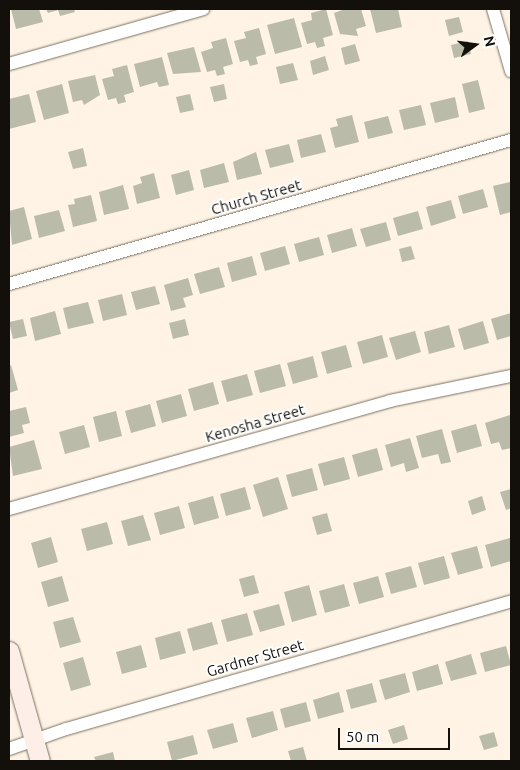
<!DOCTYPE html>
<html>
<head>
<meta charset="utf-8">
<style>
	body { margin:0 }
	#map { position:relative; width:520px; height:770px; overflow:hidden; background:#fef3e4; font-family:Ubuntu,sans-serif }
	div>[style] { position:absolute }
	[style*='--x'] { left:calc(var(--x)*1px); top:calc(var(--y)*1px); width:calc(var(--w)*1px); rotate:calc(var(--a)*1deg) }
	.building>* { inset:0; background:#bba }
	.roads { filter:drop-shadow(0 0 1px #7a7063) drop-shadow(0 0 1px #7a7063) }
	.minor>* { height:12px; margin:-6px; padding:0 6px; transform-origin:6px; border-radius:6px; background:#fff }
	.secondary>* { height:19px; margin:-9.5px; padding:0 9.5px; transform-origin:9.5px; border-radius:9.5px; background:#fdeee8 }
	span { translate:-50% -50%; white-space:nowrap; text-align:center; line-height:1.15; -webkit-text-stroke:4px #fff; paint-order:stroke }
	.street-label { font-size:15px; color:#130f0b }
	.frame { position:absolute; inset:0; border:10px solid #130f0b; pointer-events:none }
	.north { position:absolute; left:450px; top:20px; width:50px; height:50px; -webkit-text-stroke:4px #fff; paint-order:stroke; rotate:76deg; font-size:14px; font-weight:700; line-height:20px; text-align:center; color:#130f0b }
	.north::after { content:''; display:block; margin:auto; width:18px; height:22px; background:#130f0b; clip-path:polygon(50% 0,100% 100%,50% 72%,0 100%) }
	.scale { position:absolute; left:338px; top:728px; width:112px; height:22px; box-sizing:border-box; border:2px solid #130f0b; border-top:0; padding-left:6px; font-size:15px; line-height:18px; white-space:nowrap; color:#130f0b; -webkit-text-stroke:4px #fff; paint-order:stroke }
</style>
</head>
<body>
<div id="map">
	<div class="building">
		<i style="clip-path:polygon(11px 9px,39px 9px,43px 22px,16px 29px)"></i>
		<i style="clip-path:polygon(46px 9px,74px 9px,75px 12px,60px 16px,58px 10px,48px 13px)"></i>
		<i style="clip-path:polygon(326px 9px,333px 35px,323px 38px,325px 46px,317px 48px,315px 42px,307px 44px,301px 23px,312px 20px,311px 13px)"></i>
		<i style="clip-path:polygon(345px 9px,361px 9px,366px 26px,356px 29px,358px 36px,340px 34px,334px 13px)"></i>
		<i style="clip-path:polygon(370px 9px,398px 9px,402px 27px,376px 33px)"></i>
		<i style="clip-path:polygon(459px 17px,463px 32px,449px 36px,445px 20px)"></i>
		<i style="clip-path:polygon(294px 18px,302px 47px,275px 54px,267px 25px)"></i>
		<i style="clip-path:polygon(259px 28px,266px 54px,256px 57px,258px 64px,250px 66px,248px 60px,240px 62px,234px 41px,246px 38px,244px 32px)"></i>
		<i style="clip-path:polygon(226px 38px,233px 64px,223px 67px,225px 74px,217px 76px,215px 70px,207px 72px,201px 52px,213px 48px,211px 42px)"></i>
		<i style="clip-path:polygon(468px 41px,471px 54px,454px 58px,451px 45px)"></i>
		<i style="clip-path:polygon(355px 44px,360px 61px,345px 65px,341px 48px)"></i>
		<i style="clip-path:polygon(194px 47px,201px 72px,173px 74px,167px 53px)"></i>
		<i style="clip-path:polygon(325px 56px,329px 70px,313px 75px,310px 61px)"></i>
		<i style="clip-path:polygon(162px 57px,169px 85px,159px 87px,157px 82px,140px 87px,134px 64px)"></i>
		<i style="clip-path:polygon(293px 63px,298px 80px,280px 84px,276px 67px)"></i>
		<i style="clip-path:polygon(127px 65px,134px 92px,124px 95px,126px 102px,118px 104px,116px 98px,108px 100px,102px 79px,114px 76px,112px 69px)"></i>
		<i style="clip-path:polygon(95px 75px,100px 95px,84px 105px,82px 100px,73px 102px,68px 81px)"></i>
		<i style="clip-path:polygon(478px 80px,485px 109px,469px 113px,462px 84px)"></i>
		<i style="clip-path:polygon(62px 84px,69px 113px,44px 120px,36px 91px)"></i>
		<i style="clip-path:polygon(224px 84px,227px 99px,214px 102px,210px 87px)"></i>
		<i style="clip-path:polygon(29px 94px,36px 122px,9px 129px,9px 99px)"></i>
		<i style="clip-path:polygon(190px 94px,194px 110px,180px 113px,176px 97px)"></i>
		<i style="clip-path:polygon(455px 97px,459px 117px,435px 123px,430px 103px)"></i>
		<i style="clip-path:polygon(421px 105px,426px 125px,404px 130px,399px 110px)"></i>
		<i style="clip-path:polygon(352px 115px,359px 142px,335px 148px,330px 128px,338px 126px,336px 119px)"></i>
		<i style="clip-path:polygon(388px 116px,393px 133px,368px 139px,364px 122px)"></i>
		<i style="clip-path:polygon(321px 134px,326px 152px,301px 158px,297px 140px)"></i>
		<i style="clip-path:polygon(289px 144px,294px 162px,270px 168px,265px 150px)"></i>
		<i style="clip-path:polygon(83px 148px,87px 166px,73px 169px,68px 152px)"></i>
		<i style="clip-path:polygon(256px 152px,262px 174px,237px 180px,233px 162px)"></i>
		<i style="clip-path:polygon(224px 163px,229px 182px,204px 188px,200px 170px)"></i>
		<i style="clip-path:polygon(189px 170px,194px 190px,176px 195px,171px 175px)"></i>
		<i style="clip-path:polygon(154px 173px,160px 198px,137px 204px,133px 186px,142px 183px,140px 177px)"></i>
		<i style="clip-path:polygon(510px 182px,511px 212px,500px 215px,493px 186px)"></i>
		<i style="clip-path:polygon(123px 185px,129px 209px,104px 215px,99px 192px)"></i>
		<i style="clip-path:polygon(483px 189px,488px 207px,463px 214px,458px 196px)"></i>
		<i style="clip-path:polygon(91px 195px,97px 221px,73px 227px,68px 205px,75px 204px,74px 199px)"></i>
		<i style="clip-path:polygon(451px 200px,456px 218px,431px 226px,426px 207px)"></i>
		<i style="clip-path:polygon(24px 207px,32px 239px,12px 245px,9px 211px)"></i>
		<i style="clip-path:polygon(59px 210px,65px 231px,39px 238px,34px 216px)"></i>
		<i style="clip-path:polygon(418px 211px,423px 229px,398px 236px,393px 218px)"></i>
		<i style="clip-path:polygon(386px 222px,391px 240px,366px 247px,360px 229px)"></i>
		<i style="clip-path:polygon(352px 228px,357px 246px,332px 253px,327px 235px)"></i>
		<i style="clip-path:polygon(319px 237px,324px 255px,299px 262px,294px 244px)"></i>
		<i style="clip-path:polygon(285px 246px,290px 264px,265px 271px,260px 253px)"></i>
		<i style="clip-path:polygon(411px 246px,415px 259px,402px 262px,399px 249px)"></i>
		<i style="clip-path:polygon(252px 256px,257px 275px,232px 282px,227px 263px)"></i>
		<i style="clip-path:polygon(219px 267px,225px 287px,200px 294px,194px 274px)"></i>
		<i style="clip-path:polygon(188px 278px,193px 295px,183px 298px,186px 307px,171px 311px,164px 285px)"></i>
		<i style="clip-path:polygon(155px 286px,160px 304px,136px 310px,131px 292px)"></i>
		<i style="clip-path:polygon(122px 294px,127px 315px,103px 321px,98px 300px)"></i>
		<i style="clip-path:polygon(88px 302px,94px 323px,68px 329px,63px 308px)"></i>
		<i style="clip-path:polygon(55px 311px,61px 334px,35px 341px,30px 318px)"></i>
		<i style="clip-path:polygon(511px 313px,511px 336px,497px 340px,491px 319px)"></i>
		<i style="clip-path:polygon(23px 319px,27px 336px,13px 339px,9px 322px)"></i>
		<i style="clip-path:polygon(185px 319px,189px 335px,173px 339px,169px 323px)"></i>
		<i style="clip-path:polygon(483px 321px,489px 343px,464px 350px,458px 329px)"></i>
		<i style="clip-path:polygon(449px 325px,455px 347px,429px 354px,424px 332px)"></i>
		<i style="clip-path:polygon(415px 331px,421px 352px,396px 360px,389px 338px)"></i>
		<i style="clip-path:polygon(382px 335px,388px 357px,363px 364px,357px 342px)"></i>
		<i style="clip-path:polygon(346px 345px,352px 367px,327px 374px,321px 352px)"></i>
		<i style="clip-path:polygon(313px 356px,318px 377px,293px 384px,287px 363px)"></i>
		<i style="clip-path:polygon(280px 364px,286px 386px,260px 393px,254px 371px)"></i>
		<i style="clip-path:polygon(11px 365px,18px 390px,9px 393px,9px 366px)"></i>
		<i style="clip-path:polygon(247px 374px,253px 395px,227px 402px,221px 381px)"></i>
		<i style="clip-path:polygon(213px 382px,219px 404px,194px 411px,188px 389px)"></i>
		<i style="clip-path:polygon(181px 394px,187px 416px,162px 423px,156px 401px)"></i>
		<i style="clip-path:polygon(150px 404px,156px 426px,131px 433px,125px 411px)"></i>
		<i style="clip-path:polygon(26px 407px,30px 423px,22px 425px,24px 433px,9px 437px,9px 411px)"></i>
		<i style="clip-path:polygon(116px 411px,122px 436px,99px 442px,93px 417px)"></i>
		<i style="clip-path:polygon(510px 415px,511px 448px,502px 450px,499px 442px,491px 444px,485px 423px)"></i>
		<i style="clip-path:polygon(476px 424px,482px 446px,457px 453px,451px 431px)"></i>
		<i style="clip-path:polygon(84px 425px,90px 447px,65px 454px,59px 432px)"></i>
		<i style="clip-path:polygon(442px 429px,451px 462px,441px 464px,438px 454px,422px 458px,416px 436px)"></i>
		<i style="clip-path:polygon(410px 438px,419px 468px,406px 472px,404px 463px,391px 467px,385px 445px)"></i>
		<i style="clip-path:polygon(34px 440px,42px 469px,13px 476px,9px 447px)"></i>
		<i style="clip-path:polygon(377px 448px,383px 470px,358px 477px,352px 455px)"></i>
		<i style="clip-path:polygon(344px 457px,350px 479px,324px 486px,318px 464px)"></i>
		<i style="clip-path:polygon(312px 468px,318px 490px,292px 497px,286px 475px)"></i>
		<i style="clip-path:polygon(278px 477px,288px 509px,263px 517px,253px 485px)"></i>
		<i style="clip-path:polygon(245px 487px,251px 509px,226px 516px,220px 494px)"></i>
		<i style="clip-path:polygon(511px 489px,511px 508px,506px 510px,500px 492px)"></i>
		<i style="clip-path:polygon(213px 496px,219px 518px,194px 525px,188px 503px)"></i>
		<i style="clip-path:polygon(482px 496px,486px 510px,472px 515px,468px 501px)"></i>
		<i style="clip-path:polygon(179px 506px,185px 528px,160px 535px,154px 513px)"></i>
		<i style="clip-path:polygon(327px 513px,332px 531px,317px 535px,312px 517px)"></i>
		<i style="clip-path:polygon(143px 515px,151px 540px,128px 546px,121px 521px)"></i>
		<i style="clip-path:polygon(107px 522px,113px 544px,87px 551px,81px 529px)"></i>
		<i style="clip-path:polygon(51px 537px,58px 562px,38px 568px,31px 543px)"></i>
		<i style="clip-path:polygon(510px 538px,511px 561px,491px 567px,485px 545px)"></i>
		<i style="clip-path:polygon(477px 546px,483px 568px,458px 575px,451px 553px)"></i>
		<i style="clip-path:polygon(444px 556px,450px 578px,424px 585px,418px 563px)"></i>
		<i style="clip-path:polygon(411px 566px,417px 587px,391px 594px,385px 573px)"></i>
		<i style="clip-path:polygon(254px 575px,259px 593px,244px 597px,239px 579px)"></i>
		<i style="clip-path:polygon(62px 576px,69px 601px,48px 607px,41px 582px)"></i>
		<i style="clip-path:polygon(378px 576px,384px 597px,359px 604px,353px 583px)"></i>
		<i style="clip-path:polygon(344px 584px,350px 606px,325px 613px,319px 591px)"></i>
		<i style="clip-path:polygon(309px 585px,317px 615px,292px 622px,284px 592px)"></i>
		<i style="clip-path:polygon(279px 604px,285px 625px,260px 632px,253px 611px)"></i>
		<i style="clip-path:polygon(247px 613px,253px 635px,227px 642px,221px 620px)"></i>
		<i style="clip-path:polygon(73px 617px,81px 642px,60px 648px,53px 622px)"></i>
		<i style="clip-path:polygon(212px 622px,218px 644px,193px 651px,187px 629px)"></i>
		<i style="clip-path:polygon(180px 631px,186px 653px,160px 660px,155px 638px)"></i>
		<i style="clip-path:polygon(141px 645px,147px 667px,122px 674px,116px 652px)"></i>
		<i style="clip-path:polygon(506px 646px,511px 665px,485px 672px,480px 653px)"></i>
		<i style="clip-path:polygon(471px 654px,477px 674px,451px 681px,445px 662px)"></i>
		<i style="clip-path:polygon(83px 657px,91px 685px,71px 691px,63px 663px)"></i>
		<i style="clip-path:polygon(438px 664px,443px 684px,417px 691px,412px 672px)"></i>
		<i style="clip-path:polygon(405px 673px,410px 692px,385px 700px,379px 680px)"></i>
		<i style="clip-path:polygon(372px 683px,377px 702px,351px 709px,346px 690px)"></i>
		<i style="clip-path:polygon(339px 692px,344px 712px,318px 719px,313px 700px)"></i>
		<i style="clip-path:polygon(306px 702px,311px 721px,285px 728px,280px 709px)"></i>
		<i style="clip-path:polygon(273px 711px,278px 730px,252px 738px,246px 718px)"></i>
		<i style="clip-path:polygon(233px 723px,238px 742px,213px 749px,207px 730px)"></i>
		<i style="clip-path:polygon(404px 725px,408px 739px,393px 744px,388px 730px)"></i>
		<i style="clip-path:polygon(494px 732px,498px 746px,484px 750px,479px 736px)"></i>
		<i style="clip-path:polygon(193px 735px,198px 754px,172px 761px,167px 742px)"></i>
		<i style="clip-path:polygon(303px 747px,307px 761px,291px 761px,288px 751px)"></i>
		<i style="clip-path:polygon(113px 752px,115px 761px,96px 761px,94px 757px)"></i>
	</div>
	<div class="roads">
		<div class="minor">
			<i style="--x:493;--y:9;--w:65;--a:73.8"></i>
			<i style="--x:9;--y:64;--w:202;--a:-15.8"></i>
			<i style="--x:9;--y:284;--w:522;--a:-16.01"></i>
			<i style="--x:9;--y:509;--w:396;--a:-15.8"></i>
			<i style="--x:390;--y:401;--w:124;--a:-11.7"></i>
			<i style="--x:9;--y:749;--w:60;--a:-19.3"></i>
			<i style="--x:66;--y:729;--w:463;--a:-16"></i>
		</div>
		<div class="secondary">
			<i style="--x:9;--y:651;--w:114;--a:74.3"></i>
		</div>
	</div>
	<div class="street-label">
		<span style="left:256px;top:197px;rotate:-16deg">Church Street</span>
		<span style="left:255px;top:423px;rotate:-16deg">Kenosha Street</span>
		<span style="left:255px;top:658px;rotate:-16deg">Gardner Street</span>
	</div>
	<div class="frame"></div>
	<div class="north">N</div>
	<div class="scale">50 m</div>
</div>
</body>
</html>
